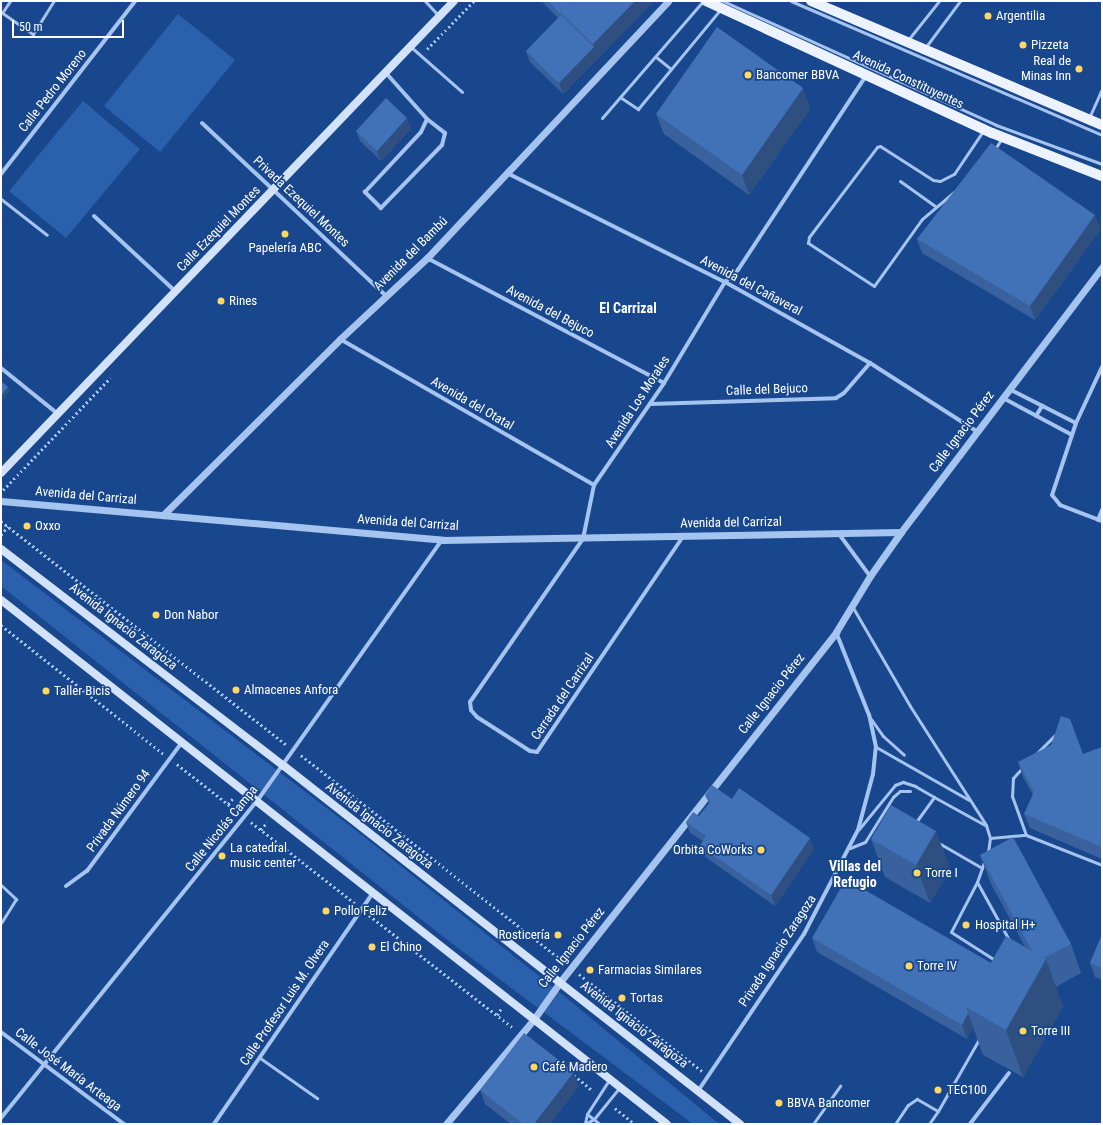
<!DOCTYPE html>
<html>
<head>
<meta charset="utf-8">
<style>
	body { margin:0 }
	#map { position:relative; width:1103px; height:1125px; overflow:hidden; background:#19478e; font-family:"Roboto Condensed",sans-serif }
	div>[style] { position:absolute }
	[style*='--x'] { left:calc(var(--x)*1px); top:calc(var(--y)*1px); width:calc(var(--w)*1px); rotate:calc(var(--a)*1deg) }
	.green>* { inset:0; background:#2b61ac }
	.path>* { height:2.5px; margin-top:-1.25px; transform-origin:0; background:repeating-linear-gradient(90deg,#a5c4ef 0 2px,transparent 0 5px) }
	.service>* { height:3px; margin:-1.5px; padding:0 1.5px; transform-origin:1.5px; border-radius:1.5px; background:#a5c4ef }
	.pedestrian>* { height:3.5px; margin:-1.75px; padding:0 1.75px; transform-origin:1.75px; border-radius:1.75px; background:#a5c4ef }
	.minor>* { height:4px; margin:-2px; padding:0 2px; transform-origin:2px; border-radius:2px; background:#a5c4ef }
	.tertiary>* { height:7px; margin:-3.5px; padding:0 3.5px; transform-origin:3.5px; border-radius:3.5px; background:#a5c4ef }
	.secondary>* { height:8px; margin:-4px; padding:0 4px; transform-origin:4px; border-radius:4px; background:#d2e2fa }
	.primary>* { height:10px; margin:-5px; padding:0 5px; transform-origin:5px; border-radius:5px; background:#ecf3ff }
	.wall>* { inset:0; background:#38619d }
	.shaded-wall>* { inset:0; background:#2e4f7f }
	.building>* { inset:0; background:#4171b6 }
	.dots>* { width:11px; height:11px; translate:-50% -50%; box-sizing:border-box; border:2px solid #19478e; border-radius:50% }
	span { translate:-50% -50%; white-space:nowrap; text-align:center; line-height:1.15; -webkit-text-stroke:3.5px #19478e; paint-order:stroke }
	.poi-label { font-size:13px; color:#fff }
	.left { translate:0 -50%; text-align:left }
	.right { translate:-100% -50%; text-align:right }
	.street-label { font-size:13px; color:#fff }
	.neighbourhood-label { font-size:14px; color:#fff; font-weight:700 }
	.frame { position:absolute; inset:0; border:2px solid #fff; pointer-events:none }
	.scale { position:absolute; left:12px; top:20px; width:112px; height:18px; box-sizing:border-box; border:2px solid #fff; border-top:0; padding-left:5px; font-size:12px; line-height:14px; white-space:nowrap; color:#fff; -webkit-text-stroke:3px #19478e; paint-order:stroke }
</style>
</head>
<body>
<div id="map">
	<div class="green">
		<i style="clip-path:polygon(178px 14px,235px 60px,160px 152px,104px 106px)"></i>
		<i style="clip-path:polygon(83px 101px,140px 149px,66px 238px,9px 191px)"></i>
		<i style="clip-path:polygon(1px 560px,358px 832px,569px 1000px,719px 1124px,693px 1124px,446px 939px,1px 586px)"></i>
	</div>
	<div class="path">
		<i style="--x:427;--y:49;--w:67;--a:-45.6"></i>
		<i style="--x:3;--y:490;--w:155;--a:-46.3"></i>
		<i style="--x:1;--y:521;--w:363;--a:38.1"></i>
		<i style="--x:1;--y:535;--w:11;--a:-52"></i>
		<i style="--x:1;--y:625;--w:208;--a:38.4"></i>
		<i style="--x:131;--y:634;--w:9;--a:-49"></i>
		<i style="--x:301;--y:755;--w:335;--a:38.2"></i>
		<i style="--x:177;--y:764;--w:78;--a:38.2"></i>
		<i style="--x:228;--y:804;--w:9;--a:-49"></i>
		<i style="--x:251;--y:822;--w:133;--a:38"></i>
		<i style="--x:261;--y:830;--w:10;--a:-53"></i>
		<i style="--x:369;--y:915;--w:183;--a:38.1"></i>
		<i style="--x:579;--y:974;--w:157;--a:38.3"></i>
		<i style="--x:497;--y:1015;--w:9;--a:-58"></i>
		<i style="--x:574;--y:1075;--w:25;--a:40"></i>
		<i style="--x:615;--y:1108;--w:26;--a:39"></i>
	</div>
	<div class="service">
		<i style="--x:425;--y:1;--w:19;--a:47"></i>
		<i style="--x:723;--y:1;--w:300;--a:24.4"></i>
		<i style="--x:996;--y:125;--w:113;--a:20.2"></i>
		<i style="--x:791;--y:1;--w:339;--a:23.3"></i>
		<i style="--x:1;--y:12;--w:39;--a:35"></i>
		<i style="--x:33;--y:34;--w:39;--a:-58"></i>
		<i style="--x:2;--y:13;--w:14;--a:-56"></i>
		<i style="--x:908;--y:40;--w:50;--a:-51.5"></i>
		<i style="--x:411;--y:47;--w:68;--a:41.4"></i>
		<i style="--x:925;--y:48;--w:59;--a:-53.3"></i>
		<i style="--x:656;--y:57;--w:19;--a:39"></i>
		<i style="--x:620;--y:97;--w:22;--a:34"></i>
		<i style="--x:638;--y:109;--w:129;--a:-50.4"></i>
		<i style="--x:602;--y:118;--w:155;--a:-49.2"></i>
		<i style="--x:1089;--y:118;--w:32;--a:-66"></i>
		<i style="--x:995;--y:149;--w:13;--a:-58"></i>
		<i style="--x:900;--y:181;--w:43;--a:35.5"></i>
		<i style="--x:954;--y:192;--w:42;--a:139.8"></i>
		<i style="--x:922;--y:219;--w:82;--a:125.6"></i>
		<i style="--x:874;--y:286;--w:79;--a:-146.9"></i>
		<i style="--x:808;--y:243;--w:6;--a:-81"></i>
		<i style="--x:809;--y:237;--w:113;--a:-52.9"></i>
		<i style="--x:877;--y:147;--w:3;--a:-18"></i>
		<i style="--x:880;--y:146;--w:63;--a:32.7"></i>
		<i style="--x:933;--y:180;--w:7;--a:8"></i>
		<i style="--x:940;--y:181;--w:16;--a:-27"></i>
		<i style="--x:954;--y:174;--w:52;--a:-56"></i>
		<i style="--x:1;--y:199;--w:58;--a:38"></i>
		<i style="--x:852;--y:606;--w:116;--a:59.9"></i>
		<i style="--x:910;--y:706;--w:141;--a:57.4"></i>
		<i style="--x:986;--y:825;--w:14;--a:73"></i>
		<i style="--x:990;--y:838;--w:15;--a:98"></i>
		<i style="--x:871;--y:719;--w:21;--a:55"></i>
		<i style="--x:883;--y:736;--w:28;--a:42"></i>
		<i style="--x:876;--y:747;--w:107;--a:29.7"></i>
		<i style="--x:1037;--y:753;--w:25;--a:-45"></i>
		<i style="--x:1023;--y:767;--w:15;--a:132"></i>
		<i style="--x:1013;--y:778;--w:18;--a:93"></i>
		<i style="--x:1012;--y:796;--w:41;--a:70.3"></i>
		<i style="--x:916;--y:822;--w:31;--a:-54"></i>
		<i style="--x:934;--y:797;--w:58;--a:28.8"></i>
		<i style="--x:859;--y:829;--w:57;--a:-50.7"></i>
		<i style="--x:895;--y:785;--w:9;--a:-21"></i>
		<i style="--x:903;--y:782;--w:13;--a:18"></i>
		<i style="--x:915;--y:786;--w:22;--a:30"></i>
		<i style="--x:990;--y:838;--w:36;--a:-5"></i>
		<i style="--x:1026;--y:835;--w:82;--a:21.5"></i>
		<i style="--x:937;--y:842;--w:52;--a:30"></i>
		<i style="--x:850;--y:848;--w:16;--a:-22"></i>
		<i style="--x:865;--y:842;--w:53;--a:-58.1"></i>
		<i style="--x:893;--y:797;--w:9;--a:-41"></i>
		<i style="--x:900;--y:791;--w:10;--a:0"></i>
		<i style="--x:984;--y:862;--w:21;--a:109"></i>
		<i style="--x:977;--y:882;--w:56;--a:117.5"></i>
		<i style="--x:951;--y:932;--w:52;--a:32.5"></i>
		<i style="--x:977;--y:882;--w:66;--a:61.1"></i>
		<i style="--x:1;--y:885;--w:21;--a:43"></i>
		<i style="--x:16;--y:899;--w:28;--a:122"></i>
		<i style="--x:260;--y:1058;--w:70;--a:35.1"></i>
		<i style="--x:938;--y:1111;--w:83;--a:-60.3"></i>
		<i style="--x:587;--y:1114;--w:16;--a:38"></i>
		<i style="--x:585;--y:1123;--w:9;--a:-77"></i>
		<i style="--x:587;--y:1114;--w:40;--a:-57.1"></i>
		<i style="--x:585;--y:1124;--w:10;--a:-29"></i>
		<i style="--x:594;--y:1119;--w:40;--a:-51"></i>
		<i style="--x:813;--y:1124;--w:47;--a:-54.6"></i>
		<i style="--x:895;--y:1124;--w:23;--a:-56"></i>
		<i style="--x:908;--y:1105;--w:11;--a:-34"></i>
		<i style="--x:917;--y:1099;--w:24;--a:30"></i>
		<i style="--x:938;--y:1111;--w:16;--a:125"></i>
	</div>
	<div class="pedestrian">
		<i style="--x:725;--y:282;--w:18;--a:-43"></i>
		<i style="--x:738;--y:270;--w:232;--a:-56.6"></i>
	</div>
	<div class="minor">
		<i style="--x:386;--y:73;--w:62;--a:48.3"></i>
		<i style="--x:427;--y:119;--w:23;--a:38"></i>
		<i style="--x:445;--y:133;--w:12;--a:104"></i>
		<i style="--x:442;--y:145;--w:88;--a:134.1"></i>
		<i style="--x:381;--y:208;--w:23;--a:-135"></i>
		<i style="--x:365;--y:192;--w:82;--a:-47"></i>
		<i style="--x:421;--y:132;--w:14;--a:-65"></i>
		<i style="--x:202;--y:123;--w:253;--a:43.2"></i>
		<i style="--x:507;--y:173;--w:244;--a:26.6"></i>
		<i style="--x:725;--y:282;--w:166;--a:29.2"></i>
		<i style="--x:870;--y:363;--w:128;--a:32.6"></i>
		<i style="--x:1;--y:174;--w:219;--a:-52.2"></i>
		<i style="--x:94;--y:216;--w:110;--a:42.8"></i>
		<i style="--x:427;--y:258;--w:268;--a:27.8"></i>
		<i style="--x:340;--y:339;--w:293;--a:29.9"></i>
		<i style="--x:1102;--y:367;--w:62;--a:114.9"></i>
		<i style="--x:1076;--y:423;--w:76;--a:108.4"></i>
		<i style="--x:1052;--y:495;--w:13;--a:51"></i>
		<i style="--x:1060;--y:505;--w:45;--a:20.9"></i>
		<i style="--x:1;--y:368;--w:73;--a:38.9"></i>
		<i style="--x:1009;--y:389;--w:75;--a:26.9"></i>
		<i style="--x:1003;--y:398;--w:78;--a:28.2"></i>
		<i style="--x:650;--y:404;--w:186;--a:-1.8"></i>
		<i style="--x:836;--y:398;--w:9;--a:-32"></i>
		<i style="--x:844;--y:393;--w:40;--a:-49"></i>
		<i style="--x:1036;--y:416;--w:12;--a:-59"></i>
		<i style="--x:1098;--y:520;--w:11;--a:-68"></i>
		<i style="--x:839;--y:534;--w:52;--a:53.6"></i>
		<i style="--x:684;--y:535;--w:262;--a:124.1"></i>
		<i style="--x:537;--y:752;--w:7;--a:-172"></i>
		<i style="--x:530;--y:751;--w:63;--a:-147.3"></i>
		<i style="--x:477;--y:717;--w:9;--a:-131"></i>
		<i style="--x:471;--y:710;--w:8;--a:-97"></i>
		<i style="--x:470;--y:702;--w:198;--a:-55.3"></i>
		<i style="--x:583;--y:539;--w:55;--a:-78.5"></i>
		<i style="--x:594;--y:485;--w:124;--a:-55.5"></i>
		<i style="--x:664;--y:383;--w:118;--a:-58.9"></i>
		<i style="--x:66;--y:886;--w:26;--a:-36"></i>
		<i style="--x:87;--y:871;--w:160;--a:-53.6"></i>
		<i style="--x:1;--y:1032;--w:154;--a:36.8"></i>
		<i style="--x:698;--y:1091;--w:189;--a:-56"></i>
		<i style="--x:804;--y:934;--w:117;--a:-62.6"></i>
		<i style="--x:858;--y:830;--w:58;--a:-75"></i>
		<i style="--x:873;--y:774;--w:27;--a:-84"></i>
		<i style="--x:876;--y:747;--w:33;--a:-102"></i>
		<i style="--x:869;--y:715;--w:89;--a:-111.7"></i>
		<i style="--x:1;--y:1118;--w:407;--a:-51.1"></i>
		<i style="--x:257;--y:801;--w:320;--a:-54.7"></i>
		<i style="--x:214;--y:1124;--w:280;--a:-55.5"></i>
		<i style="--x:970;--y:1124;--w:64;--a:-52.6"></i>
	</div>
	<div class="tertiary">
		<i style="--x:1;--y:501;--w:444;--a:5"></i>
		<i style="--x:443;--y:540;--w:458;--a:-1"></i>
		<i style="--x:163;--y:515;--w:250;--a:-44.8"></i>
		<i style="--x:340;--y:339;--w:119;--a:-43"></i>
		<i style="--x:427;--y:258;--w:352;--a:-46.8"></i>
		<i style="--x:446;--y:1124;--w:137;--a:-50"></i>
		<i style="--x:534;--y:1019;--w:45;--a:-54.9"></i>
		<i style="--x:560;--y:982;--w:446;--a:-51.7"></i>
		<i style="--x:836;--y:632;--w:66;--a:-58.7"></i>
		<i style="--x:870;--y:576;--w:54;--a:-54.8"></i>
		<i style="--x:901;--y:532;--w:333;--a:-52.8"></i>
	</div>
	<div class="secondary">
		<i style="--x:1;--y:473;--w:654;--a:-46.18"></i>
		<i style="--x:1;--y:549;--w:357;--a:37.5"></i>
		<i style="--x:284;--y:766;--w:580;--a:38.14"></i>
		<i style="--x:1;--y:600;--w:847;--a:38.2"></i>
	</div>
	<div class="primary">
		<i style="--x:706;--y:1;--w:315;--a:24.8"></i>
		<i style="--x:992;--y:133;--w:118;--a:21.4"></i>
		<i style="--x:811;--y:1;--w:316;--a:23.1"></i>
	</div>
	<div class="wall">
		<i style="clip-path:polygon(541px 1px,654px 1px,563px 94px,530px 62px,526px 51px,558px 18px)"></i>
		<i style="clip-path:polygon(803px 88px,810px 109px,749px 195px,664px 134px,656px 114px)"></i>
		<i style="clip-path:polygon(411px 129px,381px 161px,360px 141px,356px 131px)"></i>
		<i style="clip-path:polygon(1101px 229px,1035px 320px,922px 253px,917px 239px)"></i>
		<i style="clip-path:polygon(1102px 747px,1102px 859px,1030px 828px,1024px 814px,1033px 795px,1023px 777px,1018px 762px,1083px 754px)"></i>
		<i style="clip-path:polygon(705px 795px,732px 799px,814px 849px,775px 906px,704px 856px,700px 846px,703px 841px,690px 833px,686px 822px,699px 816px,709px 803px)"></i>
		<i style="clip-path:polygon(936px 831px,950px 869px,930px 903px,885px 877px,871px 839px)"></i>
		<i style="clip-path:polygon(980px 855px,1071px 944px,1081px 973px,1056px 987px,1063px 1007px,1023px 1077px,983px 1055px,973px 1027px,967px 1039px,817px 952px,812px 938px,991px 963px,1025px 947px,991px 884px)"></i>
		<i style="clip-path:polygon(1102px 934px,1102px 980px,1095px 977px,1090px 963px)"></i>
		<i style="clip-path:polygon(579px 1086px,550px 1124px,511px 1124px,485px 1104px,480px 1090px)"></i>
	</div>
	<div class="shaded-wall">
		<i style="clip-path:polygon(635px 1px,654px 1px,598px 58px,593px 44px)"></i>
		<i style="clip-path:polygon(594px 47px,598px 58px,563px 94px,559px 83px)"></i>
		<i style="clip-path:polygon(803px 88px,810px 109px,749px 195px,742px 175px)"></i>
		<i style="clip-path:polygon(407px 118px,411px 129px,381px 161px,377px 151px)"></i>
		<i style="clip-path:polygon(1095px 215px,1101px 229px,1035px 320px,1030px 306px)"></i>
		<i style="clip-path:polygon(8px 387px,10px 391px,1px 402px,1px 396px)"></i>
		<i style="clip-path:polygon(936px 831px,950px 869px,930px 903px,916px 865px)"></i>
		<i style="clip-path:polygon(810px 838px,814px 849px,775px 906px,771px 895px)"></i>
		<i style="clip-path:polygon(1046px 959px,1063px 1007px,1023px 1077px,1006px 1030px)"></i>
		<i style="clip-path:polygon(968px 1013px,973px 1027px,967px 1039px,962px 1025px)"></i>
		<i style="clip-path:polygon(574px 1072px,579px 1086px,550px 1124px,534px 1124px)"></i>
	</div>
	<div class="building">
		<i style="clip-path:polygon(548px 1px,571px 1px,560px 12px,561px 15px)"></i>
		<i style="clip-path:polygon(571px 1px,635px 1px,593px 44px,560px 12px)"></i>
		<i style="clip-path:polygon(561px 15px,594px 47px,559px 83px,526px 51px)"></i>
		<i style="clip-path:polygon(717px 27px,803px 88px,742px 175px,656px 114px)"></i>
		<i style="clip-path:polygon(386px 98px,407px 118px,377px 151px,356px 131px)"></i>
		<i style="clip-path:polygon(991px 143px,1095px 215px,1030px 306px,917px 239px)"></i>
		<i style="clip-path:polygon(1px 381px,8px 387px,1px 396px)"></i>
		<i style="clip-path:polygon(1061px 716px,1070px 719px,1083px 754px,1102px 747px,1102px 847px,1024px 814px,1034px 792px,1018px 762px,1051px 745px)"></i>
		<i style="clip-path:polygon(712px 785px,732px 799px,739px 788px,810px 838px,771px 895px,700px 846px,706px 836px,686px 822px,693px 812px,699px 816px,710px 802px,705px 795px)"></i>
		<i style="clip-path:polygon(891px 805px,936px 831px,916px 865px,871px 839px)"></i>
		<i style="clip-path:polygon(1013px 837px,1071px 944px,1044px 958px,1032px 951px,980px 855px)"></i>
		<i style="clip-path:polygon(846px 879px,991px 963px,966px 1007px,968px 1013px,962px 1025px,812px 938px)"></i>
		<i style="clip-path:polygon(1102px 934px,1102px 968px,1090px 963px)"></i>
		<i style="clip-path:polygon(1006px 936px,1046px 959px,1006px 1030px,966px 1007px)"></i>
		<i style="clip-path:polygon(524px 1033px,574px 1072px,534px 1124px,523px 1124px,480px 1090px)"></i>
	</div>
	<div class="dots">
		<i style="left:988px;top:16px;background:#ffd862"></i>
		<i style="left:1023px;top:45px;background:#ffd862"></i>
		<i style="left:1079px;top:69px;background:#ffd862"></i>
		<i style="left:748px;top:75px;background:#ffd862"></i>
		<i style="left:285px;top:234px;background:#ffd862"></i>
		<i style="left:221px;top:301px;background:#ffd862"></i>
		<i style="left:27px;top:526px;background:#ffd862"></i>
		<i style="left:156px;top:615px;background:#ffd862"></i>
		<i style="left:236px;top:690px;background:#ffd862"></i>
		<i style="left:46px;top:691px;background:#ffd862"></i>
		<i style="left:761px;top:850px;background:#ffd862"></i>
		<i style="left:222px;top:856px;background:#ffd862"></i>
		<i style="left:917px;top:873px;background:#ffd862"></i>
		<i style="left:326px;top:911px;background:#ffd862"></i>
		<i style="left:966px;top:925px;background:#ffd862"></i>
		<i style="left:558px;top:935px;background:#ffd862"></i>
		<i style="left:372px;top:947px;background:#ffd862"></i>
		<i style="left:909px;top:966px;background:#ffd862"></i>
		<i style="left:590px;top:970px;background:#ffd862"></i>
		<i style="left:622px;top:998px;background:#ffd862"></i>
		<i style="left:1023px;top:1031px;background:#ffd862"></i>
		<i style="left:534px;top:1067px;background:#ffd862"></i>
		<i style="left:938px;top:1090px;background:#ffd862"></i>
		<i style="left:779px;top:1103px;background:#ffd862"></i>
	</div>
	<div class="poi-label">
		<span class="left" style="left:996px;top:16px">Argentilia</span>
		<span class="left" style="left:1031px;top:45px">Pizzeta</span>
		<span class="right" style="left:1071px;top:69px">Real de<br>Minas Inn</span>
		<span class="left" style="left:756px;top:75px">Bancomer BBVA</span>
		<span style="left:285px;top:248px">Papelería ABC</span>
		<span class="left" style="left:229px;top:301px">Rines</span>
		<span class="left" style="left:35px;top:526px">Oxxo</span>
		<span class="left" style="left:164px;top:615px">Don Nabor</span>
		<span class="left" style="left:244px;top:690px">Almacenes Anfora</span>
		<span class="left" style="left:54px;top:691px">Taller Bicis</span>
		<span class="left" style="left:230px;top:856px">La catedral<br>music center</span>
		<span class="right" style="left:753px;top:850px">Orbita CoWorks</span>
		<span class="left" style="left:925px;top:873px">Torre I</span>
		<span class="left" style="left:334px;top:911px">Pollo Feliz</span>
		<span class="left" style="left:975px;top:925px">Hospital H+</span>
		<span class="right" style="left:550px;top:935px">Rosticería</span>
		<span class="left" style="left:380px;top:947px">El Chino</span>
		<span class="left" style="left:917px;top:966px">Torre IV</span>
		<span class="left" style="left:598px;top:970px">Farmacias Similares</span>
		<span class="left" style="left:630px;top:998px">Tortas</span>
		<span class="left" style="left:1031px;top:1031px">Torre III</span>
		<span class="left" style="left:542px;top:1067px">Café Madero</span>
		<span class="left" style="left:947px;top:1090px">TEC100</span>
		<span class="left" style="left:787px;top:1103px">BBVA Bancomer</span>
	</div>
	<div class="street-label">
		<span style="left:908px;top:80px;rotate:25deg">Avenida Constituyentes</span>
		<span style="left:53px;top:91px;rotate:-52deg">Calle Pedro Moreno</span>
		<span style="left:301px;top:202px;rotate:43deg">Privada Ezequiel Montes</span>
		<span style="left:219px;top:229px;rotate:-46deg">Calle Ezequiel Montes</span>
		<span style="left:411px;top:254px;rotate:-45deg">Avenida del Bambú</span>
		<span style="left:751px;top:286px;rotate:28deg">Avenida del Cañaveral</span>
		<span style="left:550px;top:312px;rotate:28deg">Avenida del Bejuco</span>
		<span style="left:767px;top:390px;rotate:-2deg">Calle del Bejuco</span>
		<span style="left:638px;top:402px;rotate:-57deg">Avenida Los Morales</span>
		<span style="left:472px;top:404px;rotate:30deg">Avenida del Otatal</span>
		<span style="left:962px;top:432px;rotate:-53deg">Calle Ignacio Pérez</span>
		<span style="left:86px;top:496px;rotate:5deg">Avenida del Carrizal</span>
		<span style="left:408px;top:523px;rotate:4deg">Avenida del Carrizal</span>
		<span style="left:731px;top:523px;rotate:-1deg">Avenida del Carrizal</span>
		<span style="left:123px;top:627px;rotate:38deg">Avenida Ignacio Zaragoza</span>
		<span style="left:772px;top:694px;rotate:-52deg">Calle Ignacio Pérez</span>
		<span style="left:563px;top:697px;rotate:-56deg">Cerrada del Carrizal</span>
		<span style="left:119px;top:811px;rotate:-54deg">Privada Número 94</span>
		<span style="left:379px;top:826px;rotate:38deg">Avenida Ignacio Zaragoza</span>
		<span style="left:222px;top:829px;rotate:-51deg">Calle Nicolás Campa</span>
		<span style="left:572px;top:948px;rotate:-52deg">Calle Ignacio Pérez</span>
		<span style="left:778px;top:951px;rotate:-57deg">Privada Ignacio Zaragoza</span>
		<span style="left:285px;top:1003px;rotate:-56deg">Calle Profesor Luis M. Olvera</span>
		<span style="left:634px;top:1025px;rotate:38deg">Avenida Ignacio Zaragoza</span>
		<span style="left:68px;top:1070px;rotate:37deg">Calle José María Arteaga</span>
	</div>
	<div class="neighbourhood-label">
		<span style="left:628px;top:308px">El Carrizal</span>
		<span style="left:855px;top:874px">Villas del<br>Refugio</span>
	</div>
	<div class="frame"></div>
	<div class="scale">50 m</div>
</div>
</body>
</html>
